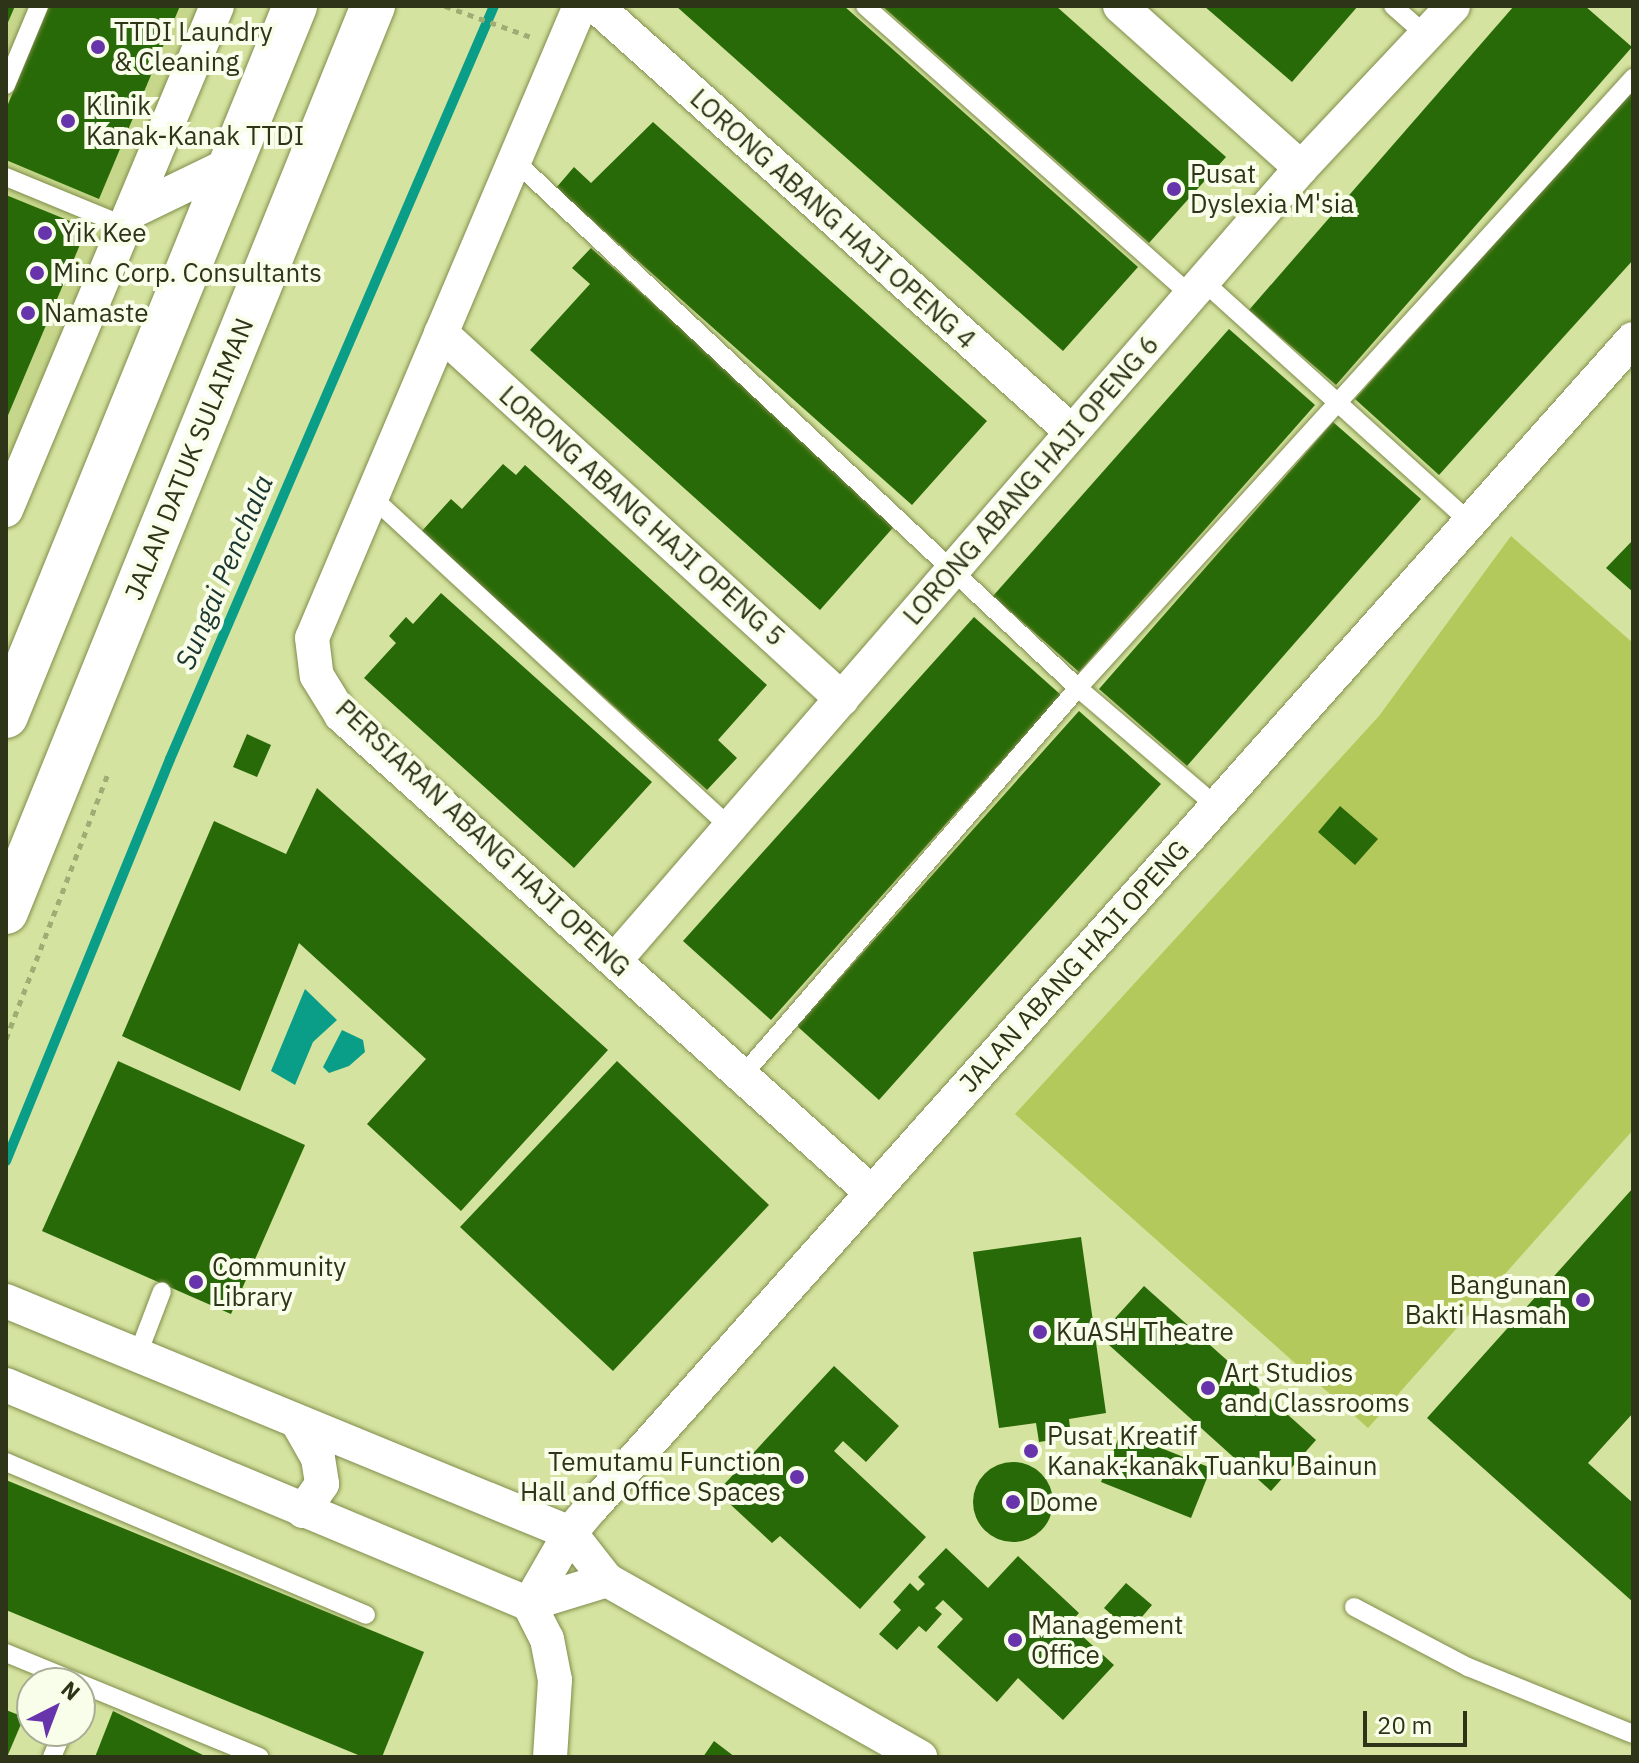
<!DOCTYPE html>
<html>
<head>
<meta charset="utf-8">
<style>
	body { margin:0 }
	#map { position:relative; width:1639px; height:1763px; overflow:hidden; background:#d4e39f; font-family:"IBM Plex Sans",sans-serif }
	div>[style] { position:absolute }
	[style*='--x'] { left:calc(var(--x)*1px); top:calc(var(--y)*1px); width:calc(var(--w)*1px); rotate:calc(var(--a)*1deg) }
	.built>* { inset:0; background:#c6d78b }
	.green>* { inset:0; background:#b4c95b }
	.water>* { inset:0; background:#0a9d88 }
	.stream>* { height:10px; margin:-5px; padding:0 5px; transform-origin:5px; border-radius:5px; background:#0a9d88 }
	.building>* { inset:0; background:#286a07 }
	.round { border-radius:50% }
	.path>* { height:5px; margin-top:-2.5px; transform-origin:0; background:repeating-linear-gradient(90deg,#9fac74 0 6px,transparent 0 12px) }
	.roads { filter:drop-shadow(0 0 2px #808d4c) drop-shadow(0 0 2px #808d4c) }
	.lane>* { height:18px; margin:-9px; padding:0 9px; transform-origin:9px; border-radius:9px; background:#fff }
	.street>* { height:34px; margin:-17px; padding:0 17px; transform-origin:17px; border-radius:17px; background:#fff }
	.secondary>* { height:44px; margin:-22px; padding:0 22px; transform-origin:22px; border-radius:22px; background:#fff }
	.dots>* { width:22px; height:22px; translate:-50% -50%; box-sizing:border-box; border:4px solid #f9feea; border-radius:50% }
	span { translate:-50% -50%; white-space:nowrap; text-align:center; line-height:1.15; -webkit-text-stroke:8px #f9feea; paint-order:stroke }
	.poi-label { font-size:26px; color:#2e3418 }
	.left { translate:0 -50%; text-align:left }
	.right { translate:-100% -50%; text-align:right }
	.street-label { font-size:26px; color:#2e3418 }
	.water-label { font-size:28px; color:#1b3530; font-style:italic }
	.frame { position:absolute; inset:0; border:8px solid #2e3418; pointer-events:none }
	.north { position:absolute; left:16px; top:1667px; width:80px; height:80px; box-sizing:border-box; background:#f9feea; border:2px solid #a8ad96; border-radius:50%; rotate:42deg; font-size:22px; font-weight:700; line-height:32px; text-align:center; color:#2e3418 }
	.north::after { content:''; display:block; margin:auto; width:28px; height:36px; background:#6734ab; clip-path:polygon(50% 0,100% 100%,50% 72%,0 100%) }
	.scale { position:absolute; left:1363px; top:1711px; width:104px; height:36px; box-sizing:border-box; border:4px solid #2e3418; border-top:0; padding-left:10px; font-size:24px; line-height:28px; white-space:nowrap; color:#2e3418; -webkit-text-stroke:6px #f9feea; paint-order:stroke }
</style>
</head>
<body>
<div id="map">
	<div class="built">
		<i style="clip-path:polygon(6px 6px,202px 6px,6px 490px)"></i>
	</div>
	<div class="green">
		<i style="clip-path:polygon(1511px 536px,1633px 643px,1633px 1130px,1368px 1428px,1015px 1114px,1379px 716px)"></i>
	</div>
	<div class="water">
		<i style="clip-path:polygon(305px 989px,337px 1020px,313px 1042px,295px 1085px,271px 1071px)"></i>
		<i style="clip-path:polygon(342px 1030px,363px 1040px,365px 1052px,349px 1066px,329px 1073px,323px 1067px)"></i>
	</div>
	<div class="stream">
		<i style="--x:6;--y:1161;--w:434;--a:-67.8"></i>
		<i style="--x:170;--y:759;--w:820;--a:-66.72"></i>
	</div>
	<div class="building">
		<i style="clip-path:polygon(6px 6px,15px 6px,6px 27px)"></i>
		<i style="clip-path:polygon(49px 6px,180px 6px,99px 199px,6px 160px,6px 109px)"></i>
		<i style="clip-path:polygon(676px 6px,844px 6px,1138px 267px,1063px 351px)"></i>
		<i style="clip-path:polygon(882px 6px,1056px 6px,1226px 157px,1149px 243px)"></i>
		<i style="clip-path:polygon(1204px 6px,1358px 6px,1292px 82px)"></i>
		<i style="clip-path:polygon(1514px 6px,1585px 6px,1632px 47px,1336px 385px,1249px 310px)"></i>
		<i style="clip-path:polygon(1633px 89px,1633px 260px,1439px 475px,1355px 399px)"></i>
		<i style="clip-path:polygon(653px 122px,987px 421px,912px 505px,556px 188px,574px 167px,591px 183px)"></i>
		<i style="clip-path:polygon(6px 195px,87px 228px,6px 420px)"></i>
		<i style="clip-path:polygon(591px 248px,898px 522px,820px 610px,530px 350px,590px 284px,572px 268px)"></i>
		<i style="clip-path:polygon(1229px 329px,1315px 405px,1079px 672px,993px 596px)"></i>
		<i style="clip-path:polygon(1333px 422px,1421px 499px,1187px 766px,1099px 689px)"></i>
		<i style="clip-path:polygon(503px 464px,516px 475px,525px 465px,767px 685px,718px 740px,737px 758px,707px 790px,421px 532px,451px 499px,462px 509px)"></i>
		<i style="clip-path:polygon(1633px 540px,1633px 592px,1606px 568px)"></i>
		<i style="clip-path:polygon(441px 593px,652px 782px,574px 868px,364px 678px,396px 643px,389px 636px,406px 617px,413px 624px)"></i>
		<i style="clip-path:polygon(974px 617px,1061px 695px,771px 1020px,683px 941px)"></i>
		<i style="clip-path:polygon(1079px 711px,1161px 784px,879px 1100px,797px 1026px)"></i>
		<i style="clip-path:polygon(247px 734px,271px 745px,257px 777px,233px 767px)"></i>
		<i style="clip-path:polygon(317px 788px,608px 1050px,461px 1211px,367px 1124px,426px 1059px,299px 943px,240px 1091px,122px 1036px,214px 821px,286px 854px)"></i>
		<i style="clip-path:polygon(1340px 806px,1378px 839px,1355px 865px,1318px 832px)"></i>
		<i style="clip-path:polygon(118px 1061px,305px 1145px,231px 1314px,42px 1231px)"></i>
		<i style="clip-path:polygon(617px 1061px,769px 1205px,613px 1371px,460px 1227px)"></i>
		<i style="clip-path:polygon(1633px 1188px,1633px 1413px,1588px 1463px,1633px 1503px,1633px 1602px,1427px 1418px)"></i>
		<i style="clip-path:polygon(1081px 1237px,1106px 1413px,1069px 1419px,1071px 1437px,1039px 1442px,1036px 1423px,999px 1428px,973px 1252px)"></i>
		<i style="clip-path:polygon(1144px 1286px,1316px 1440px,1271px 1491px,1099px 1336px)"></i>
		<i style="clip-path:polygon(834px 1366px,899px 1426px,866px 1462px,843px 1441px,834px 1451px,926px 1537px,860px 1609px,780px 1536px,772px 1543px,717px 1492px)"></i>
		<i style="clip-path:polygon(1121px 1432px,1211px 1468px,1191px 1518px,1101px 1482px)"></i>
		<i class="round" style="left:973px;top:1462px;width:80px;height:80px"></i>
		<i style="clip-path:polygon(6px 1480px,424px 1652px,382px 1757px,363px 1757px,6px 1610px)"></i>
		<i style="clip-path:polygon(946px 1548px,988px 1588px,1018px 1556px,1079px 1613px,1069px 1624px,1114px 1665px,1063px 1720px,1018px 1678px,997px 1702px,937px 1647px,963px 1619px,943px 1600px,935px 1608px,942px 1614px,926px 1632px,919px 1626px,897px 1650px,879px 1634px,901px 1610px,893px 1602px,910px 1583px,918px 1591px,925px 1584px,918px 1577px)"></i>
		<i style="clip-path:polygon(1126px 1583px,1152px 1605px,1130px 1631px,1104px 1608px)"></i>
		<i style="clip-path:polygon(6px 1710px,24px 1717px,7px 1757px,6px 1757px)"></i>
		<i style="clip-path:polygon(113px 1711px,207px 1757px,95px 1757px)"></i>
		<i style="clip-path:polygon(714px 1741px,735px 1757px,703px 1757px)"></i>
	</div>
	<div class="path">
		<i style="--x:445;--y:6;--w:91;--a:19.8"></i>
		<i style="--x:6;--y:1039;--w:287;--a:-69"></i>
	</div>
	<div class="roads">
		<div class="lane">
			<i style="--x:865;--y:6;--w:435;--a:41.6"></i>
			<i style="--x:1393;--y:6;--w:45;--a:41.4"></i>
			<i style="--x:6;--y:85;--w:86;--a:-67.3"></i>
			<i style="--x:515;--y:161;--w:771;--a:43.11"></i>
			<i style="--x:1078;--y:688;--w:182;--a:40.5"></i>
			<i style="--x:6;--y:177;--w:129;--a:22.4"></i>
			<i style="--x:1203;--y:281;--w:360;--a:42.1"></i>
			<i style="--x:372;--y:497;--w:486;--a:42.7"></i>
			<i style="--x:742;--y:1076;--w:513;--a:-49.11"></i>
			<i style="--x:1078;--y:688;--w:825;--a:-47.7"></i>
			<i style="--x:138;--y:1354;--w:67;--a:-69.1"></i>
			<i style="--x:6;--y:1462;--w:391;--a:23"></i>
			<i style="--x:1354;--y:1607;--w:129;--a:27.8"></i>
			<i style="--x:1468;--y:1667;--w:178;--a:22.1"></i>
			<i style="--x:6;--y:1653;--w:274;--a:22.3"></i>
			<i style="--x:52;--y:1757;--w:28;--a:-67"></i>
		</div>
		<div class="street">
			<i style="--x:580;--y:6;--w:686;--a:112.98"></i>
			<i style="--x:312;--y:638;--w:38;--a:83"></i>
			<i style="--x:317;--y:676;--w:46;--a:58.4"></i>
			<i style="--x:341;--y:715;--w:714;--a:41.99"></i>
			<i style="--x:596;--y:6;--w:637;--a:41.82"></i>
			<i style="--x:1120;--y:6;--w:243;--a:41.8"></i>
			<i style="--x:131;--y:212;--w:110;--a:-25.9"></i>
			<i style="--x:441;--y:333;--w:543;--a:42.39"></i>
			<i style="--x:6;--y:510;--w:546;--a:-67.28"></i>
			<i style="--x:615;--y:960;--w:1048;--a:-49.1"></i>
			<i style="--x:1301;--y:168;--w:222;--a:-46.8"></i>
			<i style="--x:6;--y:1301;--w:610;--a:22.36"></i>
			<i style="--x:570;--y:1533;--w:60;--a:51.8"></i>
			<i style="--x:607;--y:1580;--w:360;--a:29.5"></i>
			<i style="--x:6;--y:1385;--w:567;--a:22.72"></i>
			<i style="--x:529;--y:1604;--w:82;--a:-17.1"></i>
			<i style="--x:298;--y:1423;--w:40;--a:60.3"></i>
			<i style="--x:318;--y:1458;--w:26;--a:81"></i>
			<i style="--x:322;--y:1484;--w:33;--a:125"></i>
			<i style="--x:529;--y:1604;--w:82;--a:-60"></i>
			<i style="--x:570;--y:1533;--w:35;--a:-50"></i>
			<i style="--x:593;--y:1506;--w:1563;--a:-48.29"></i>
			<i style="--x:529;--y:1604;--w:39;--a:63"></i>
			<i style="--x:547;--y:1639;--w:42;--a:79"></i>
			<i style="--x:555;--y:1680;--w:77;--a:93.7"></i>
		</div>
		<div class="secondary">
			<i style="--x:6;--y:716;--w:767;--a:-67.85"></i>
			<i style="--x:6;--y:912;--w:978;--a:-67.95"></i>
		</div>
	</div>
	<div class="dots">
		<i style="left:98px;top:47px;background:#6734ab"></i>
		<i style="left:68px;top:121px;background:#6734ab"></i>
		<i style="left:1174px;top:189px;background:#6734ab"></i>
		<i style="left:45px;top:233px;background:#6734ab"></i>
		<i style="left:37px;top:273px;background:#6734ab"></i>
		<i style="left:28px;top:313px;background:#6734ab"></i>
		<i style="left:196px;top:1282px;background:#6734ab"></i>
		<i style="left:1583px;top:1300px;background:#6734ab"></i>
		<i style="left:1040px;top:1332px;background:#6734ab"></i>
		<i style="left:1208px;top:1388px;background:#6734ab"></i>
		<i style="left:1031px;top:1451px;background:#6734ab"></i>
		<i style="left:797px;top:1477px;background:#6734ab"></i>
		<i style="left:1013px;top:1502px;background:#6734ab"></i>
		<i style="left:1015px;top:1640px;background:#6734ab"></i>
	</div>
	<div class="poi-label">
		<span class="left" style="left:114px;top:47px">TTDI Laundry<br>&amp; Cleaning</span>
		<span class="left" style="left:86px;top:121px">Klinik<br>Kanak-Kanak TTDI</span>
		<span class="left" style="left:1190px;top:189px">Pusat<br>Dyslexia M'sia</span>
		<span class="left" style="left:61px;top:233px">Yik Kee</span>
		<span class="left" style="left:53px;top:273px">Minc Corp. Consultants</span>
		<span class="left" style="left:44px;top:313px">Namaste</span>
		<span class="left" style="left:212px;top:1282px">Community<br>Library</span>
		<span class="right" style="left:1567px;top:1300px">Bangunan<br>Bakti Hasmah</span>
		<span class="left" style="left:1056px;top:1332px">KuASH Theatre</span>
		<span class="left" style="left:1224px;top:1388px">Art Studios<br>and Classrooms</span>
		<span class="left" style="left:1047px;top:1451px">Pusat Kreatif<br>Kanak-kanak Tuanku Bainun</span>
		<span class="right" style="left:781px;top:1477px">Temutamu Function<br>Hall and Office Spaces</span>
		<span class="left" style="left:1029px;top:1502px">Dome</span>
		<span class="left" style="left:1031px;top:1640px">Management<br>Office</span>
	</div>
	<div class="street-label">
		<span style="left:833px;top:219px;rotate:42deg">LORONG ABANG HAJI OPENG 4</span>
		<span style="left:189px;top:459px;rotate:-68deg">JALAN DATUK SULAIMAN</span>
		<span style="left:1031px;top:480px;rotate:-49deg">LORONG ABANG HAJI OPENG 6</span>
		<span style="left:642px;top:516px;rotate:42deg">LORONG ABANG HAJI OPENG 5</span>
		<span style="left:483px;top:838px;rotate:43deg">PERSIARAN ABANG HAJI OPENG</span>
		<span style="left:1074px;top:966px;rotate:-48deg">JALAN ABANG HAJI OPENG</span>
	</div>
	<div class="water-label">
		<span style="left:224px;top:572px;rotate:-67deg">Sungai Penchala</span>
	</div>
	<div class="frame"></div>
	<div class="north">N</div>
	<div class="scale">20 m</div>
</div>
</body>
</html>
